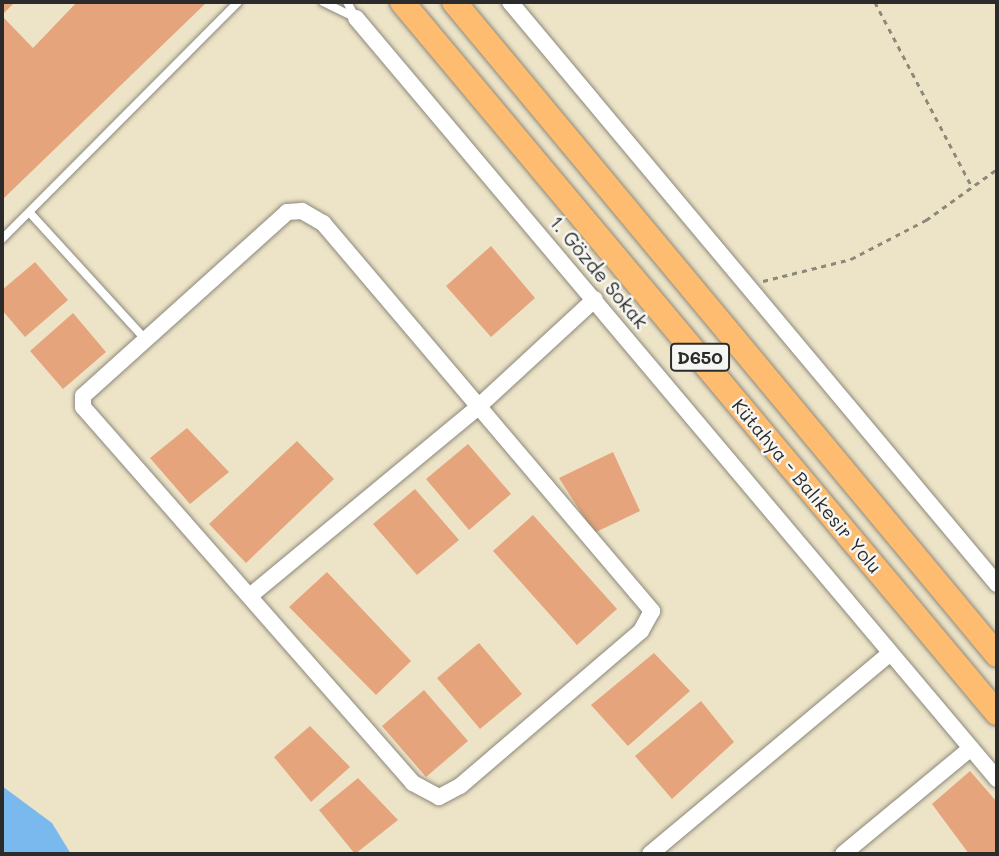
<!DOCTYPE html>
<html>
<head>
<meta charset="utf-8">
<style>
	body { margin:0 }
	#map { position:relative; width:999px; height:856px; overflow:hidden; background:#ede4c8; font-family:Mali,sans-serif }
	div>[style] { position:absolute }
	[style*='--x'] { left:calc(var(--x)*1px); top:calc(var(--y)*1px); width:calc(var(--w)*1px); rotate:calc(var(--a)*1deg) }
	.water>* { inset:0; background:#79b9ed }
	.building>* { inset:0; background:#e5a47b }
	.path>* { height:2.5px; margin-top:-1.25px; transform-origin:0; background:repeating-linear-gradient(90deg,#8c887a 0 5px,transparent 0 10px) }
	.roads { filter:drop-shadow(0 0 2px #8c887a) drop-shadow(0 0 2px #8c887a) }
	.service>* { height:8px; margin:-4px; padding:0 4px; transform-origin:4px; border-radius:4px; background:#fff }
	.minor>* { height:16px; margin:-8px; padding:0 8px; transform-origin:8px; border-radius:8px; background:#fff }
	.trunk>* { height:24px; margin:-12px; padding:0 12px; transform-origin:12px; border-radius:12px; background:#fdbc6f }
	span { translate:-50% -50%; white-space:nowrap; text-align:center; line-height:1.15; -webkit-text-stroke:5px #f6f6f2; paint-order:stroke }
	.shield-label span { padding:2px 5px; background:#f6f6f2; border:2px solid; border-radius:5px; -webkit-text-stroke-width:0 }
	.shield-label { font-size:18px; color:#2b2b2b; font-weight:700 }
	.street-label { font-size:19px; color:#2b2b2b }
	.frame { position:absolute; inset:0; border:4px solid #2b2b2b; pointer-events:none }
</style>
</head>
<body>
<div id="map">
	<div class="water">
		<i style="clip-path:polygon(2px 786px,52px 823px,71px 854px,2px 854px)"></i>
	</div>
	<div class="building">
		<i style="clip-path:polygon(2px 2px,15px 2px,2px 15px)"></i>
		<i style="clip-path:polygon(77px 2px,207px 2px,2px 200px,2px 16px,33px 48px)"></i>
		<i style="clip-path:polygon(491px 246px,535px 298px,491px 337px,446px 286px)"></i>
		<i style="clip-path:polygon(35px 262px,68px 300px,25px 337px,2px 310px,2px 290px)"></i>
		<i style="clip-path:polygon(73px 313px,106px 352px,63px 389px,30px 351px)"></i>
		<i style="clip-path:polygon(187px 428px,229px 472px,190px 504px,150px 458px)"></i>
		<i style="clip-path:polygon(297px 441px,334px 479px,246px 563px,209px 524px)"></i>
		<i style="clip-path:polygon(468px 444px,511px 494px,469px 530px,426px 479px)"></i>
		<i style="clip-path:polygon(613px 452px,640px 511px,594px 533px,559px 478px)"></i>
		<i style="clip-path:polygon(415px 489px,459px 540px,417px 575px,373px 524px)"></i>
		<i style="clip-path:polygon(533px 515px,617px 609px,577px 645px,493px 551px)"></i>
		<i style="clip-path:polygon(327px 572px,411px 661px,376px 695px,289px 607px)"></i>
		<i style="clip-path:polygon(479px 643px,522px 694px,480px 729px,437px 678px)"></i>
		<i style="clip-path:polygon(654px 653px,690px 691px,628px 746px,591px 705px)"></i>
		<i style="clip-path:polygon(424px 690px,468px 741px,426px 777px,382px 726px)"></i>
		<i style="clip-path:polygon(701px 701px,734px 742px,672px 799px,635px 756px)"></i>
		<i style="clip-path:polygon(310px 726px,350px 767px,311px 802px,274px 757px)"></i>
		<i style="clip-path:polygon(970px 771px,997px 802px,997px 854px,969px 854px,932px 804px)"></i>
		<i style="clip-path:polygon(358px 778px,398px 820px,355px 854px,319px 810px)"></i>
	</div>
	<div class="path">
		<i style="--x:875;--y:2;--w:209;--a:62.3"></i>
		<i style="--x:763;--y:281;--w:91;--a:-14"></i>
		<i style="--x:851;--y:259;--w:85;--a:-27.5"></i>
		<i style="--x:926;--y:220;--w:87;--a:-35.7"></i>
	</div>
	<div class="roads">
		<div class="service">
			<i style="--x:323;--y:2;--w:37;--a:26"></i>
			<i style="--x:347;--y:2;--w:18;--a:61"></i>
			<i style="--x:30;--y:213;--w:172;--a:47.6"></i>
			<i style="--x:2;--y:239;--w:334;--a:-45.1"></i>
		</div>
		<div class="minor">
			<i style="--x:510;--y:2;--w:759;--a:50.08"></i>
			<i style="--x:356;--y:18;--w:995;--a:49.89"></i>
			<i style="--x:302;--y:211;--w:24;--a:30"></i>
			<i style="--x:323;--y:223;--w:509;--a:49.7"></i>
			<i style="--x:652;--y:611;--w:23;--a:119"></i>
			<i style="--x:641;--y:631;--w:238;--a:139.4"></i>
			<i style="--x:460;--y:786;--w:24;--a:152"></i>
			<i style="--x:439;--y:797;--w:30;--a:-152"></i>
			<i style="--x:413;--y:783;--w:500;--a:-131.27"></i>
			<i style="--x:83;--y:407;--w:11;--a:-90"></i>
			<i style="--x:83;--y:396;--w:275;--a:-42"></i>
			<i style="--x:287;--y:212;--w:15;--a:-4"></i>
			<i style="--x:251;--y:595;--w:295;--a:-39.6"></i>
			<i style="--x:478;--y:407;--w:159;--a:-42.7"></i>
			<i style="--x:650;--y:854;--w:312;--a:-39.9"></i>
			<i style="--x:843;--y:854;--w:166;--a:-39.6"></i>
		</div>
		<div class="trunk">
			<i style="--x:402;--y:2;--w:927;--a:50.08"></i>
			<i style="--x:454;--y:2;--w:849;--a:50.25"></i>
		</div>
	</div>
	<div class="shield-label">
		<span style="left:700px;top:357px">D650</span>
	</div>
	<div class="street-label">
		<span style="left:599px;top:272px;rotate:50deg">1. Gözde Sokak</span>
		<span style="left:807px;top:486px;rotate:50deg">Kütahya - Balıkesir Yolu</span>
	</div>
	<div class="frame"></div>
</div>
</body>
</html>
